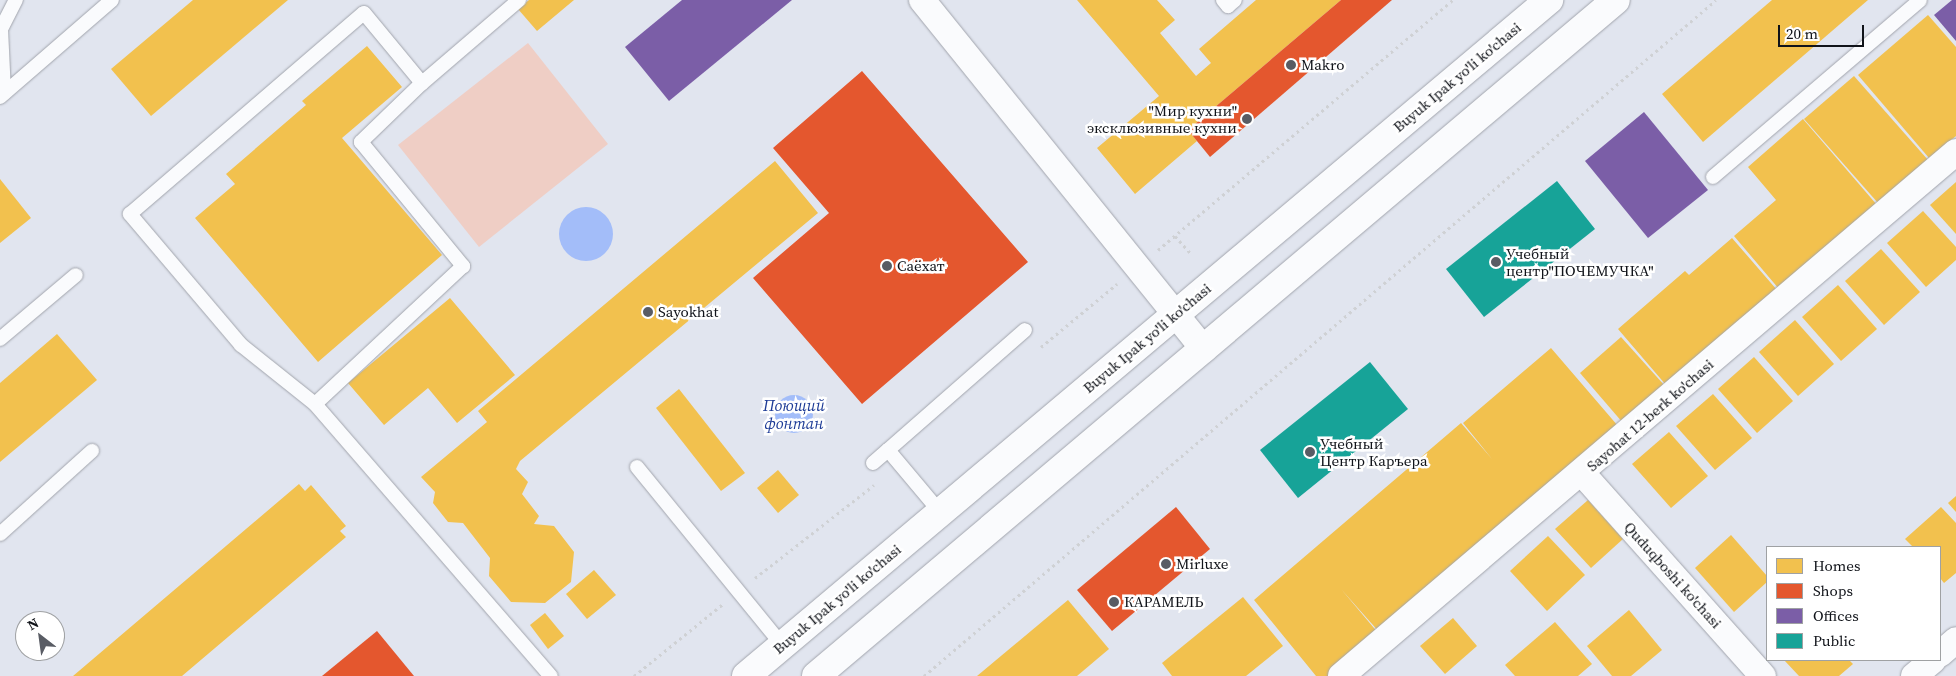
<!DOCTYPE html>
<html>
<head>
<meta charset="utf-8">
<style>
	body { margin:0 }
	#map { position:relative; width:1956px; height:676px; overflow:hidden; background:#e1e5ef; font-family:"Source Serif 4",serif }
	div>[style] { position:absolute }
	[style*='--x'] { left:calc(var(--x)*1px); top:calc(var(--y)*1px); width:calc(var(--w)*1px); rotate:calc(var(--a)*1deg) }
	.green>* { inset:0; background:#efcec5 }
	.water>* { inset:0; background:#a3bdf9 }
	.round { border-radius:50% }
	.homes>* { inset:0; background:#f2c14e }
	.shops>* { inset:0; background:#e4572e }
	.offices>* { inset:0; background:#7b5ea7 }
	.public>* { inset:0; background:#17a398 }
	.path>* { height:3px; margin-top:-1.5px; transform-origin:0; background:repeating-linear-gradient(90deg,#cfd1d4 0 2.5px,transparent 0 6.5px) }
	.roads { filter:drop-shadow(0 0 1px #a1a4ac) drop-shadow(0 0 1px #a1a4ac) }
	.service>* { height:14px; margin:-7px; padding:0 7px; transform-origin:7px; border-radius:7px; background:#fafbfd }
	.minor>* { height:26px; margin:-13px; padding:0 13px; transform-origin:13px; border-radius:13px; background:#fafbfd }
	.secondary>* { height:28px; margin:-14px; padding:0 14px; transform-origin:14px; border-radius:14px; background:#fafbfd }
	.dots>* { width:14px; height:14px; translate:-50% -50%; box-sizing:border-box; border:2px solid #fff; border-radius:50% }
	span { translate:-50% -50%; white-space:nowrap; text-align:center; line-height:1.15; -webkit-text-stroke:5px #fff; paint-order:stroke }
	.poi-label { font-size:15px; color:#101319 }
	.left { translate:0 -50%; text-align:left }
	.right { translate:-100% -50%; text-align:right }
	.street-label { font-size:15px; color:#101319 }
	.water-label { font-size:16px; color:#1d3b96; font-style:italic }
	.legend { position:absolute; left:1766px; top:546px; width:175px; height:115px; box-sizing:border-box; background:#fff; border:1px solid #9fa1a3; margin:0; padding:6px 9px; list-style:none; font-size:15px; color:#101319 }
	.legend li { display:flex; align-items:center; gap:10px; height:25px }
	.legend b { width:25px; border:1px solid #9fa1a3 }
	.north { position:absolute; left:15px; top:611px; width:50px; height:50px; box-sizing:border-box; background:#fff; border:1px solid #9fa1a3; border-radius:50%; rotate:330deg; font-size:14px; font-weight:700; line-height:20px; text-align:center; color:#101319 }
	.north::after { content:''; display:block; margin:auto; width:18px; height:22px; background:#595c64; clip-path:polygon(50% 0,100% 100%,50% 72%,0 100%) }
	.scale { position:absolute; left:1778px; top:25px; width:86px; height:22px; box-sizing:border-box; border:2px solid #101319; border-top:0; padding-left:6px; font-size:15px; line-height:18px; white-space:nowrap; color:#101319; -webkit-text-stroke:4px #fff; paint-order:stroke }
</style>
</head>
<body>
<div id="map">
	<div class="green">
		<i style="clip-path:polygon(528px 43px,608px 144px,479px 247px,398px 145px)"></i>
	</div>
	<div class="water">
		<i class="round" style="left:559px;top:207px;width:54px;height:54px"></i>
		<i class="round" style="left:775px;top:395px;width:38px;height:38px"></i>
	</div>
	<div class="homes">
		<i style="clip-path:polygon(193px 0,288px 0,151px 116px,111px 69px)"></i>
		<i style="clip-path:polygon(529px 0,574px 0,537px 31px,518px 9px)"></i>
		<i style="clip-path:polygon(1077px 0,1157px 0,1175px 20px,1160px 33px,1196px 76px,1211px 63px,1199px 49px,1256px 0,1341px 0,1188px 130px,1197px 141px,1135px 194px,1097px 148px,1159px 96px)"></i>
		<i style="clip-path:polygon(1772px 0,1868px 0,1703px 142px,1662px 94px)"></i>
		<i style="clip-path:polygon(1928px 15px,1956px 47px,1956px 136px,1929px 158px,1858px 75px)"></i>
		<i style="clip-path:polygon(367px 46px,402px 87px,342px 138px,442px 255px,318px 362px,195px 218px,235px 184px,226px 174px,306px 105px,302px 101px)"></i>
		<i style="clip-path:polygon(1854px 76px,1928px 160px,1878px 203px,1804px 119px)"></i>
		<i style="clip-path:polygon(1803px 119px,1877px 205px,1779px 289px,1734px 236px,1776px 200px,1748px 167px)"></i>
		<i style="clip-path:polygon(775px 161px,818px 213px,520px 461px,516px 469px,528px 482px,522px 494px,539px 516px,534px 524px,554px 526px,574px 552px,571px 582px,545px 603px,511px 602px,489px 576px,490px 558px,463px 523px,448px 522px,433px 503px,435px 492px,421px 477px,487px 422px,478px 411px)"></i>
		<i style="clip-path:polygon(0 179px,31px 218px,0 243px)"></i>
		<i style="clip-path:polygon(1956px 182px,1956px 234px,1930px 205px)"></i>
		<i style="clip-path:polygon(1923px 211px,1956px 247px,1956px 260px,1926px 287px,1887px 243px)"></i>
		<i style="clip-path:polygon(1732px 238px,1777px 290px,1666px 385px,1618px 329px,1685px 271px,1689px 275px)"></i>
		<i style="clip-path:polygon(1881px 249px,1920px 292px,1884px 325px,1845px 281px)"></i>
		<i style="clip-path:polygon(1838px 285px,1877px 329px,1841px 361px,1802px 317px)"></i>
		<i style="clip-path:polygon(450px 298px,515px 375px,457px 423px,428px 388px,384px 425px,348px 383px)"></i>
		<i style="clip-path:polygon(1795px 320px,1834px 364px,1798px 396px,1759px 352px)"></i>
		<i style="clip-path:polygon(57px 334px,97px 380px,0 462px,0 383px)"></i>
		<i style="clip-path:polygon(1621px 337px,1665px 386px,1623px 423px,1580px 373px)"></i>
		<i style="clip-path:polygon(1551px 348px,1618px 426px,1380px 633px,1341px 589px,1379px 634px,1328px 676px,1316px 676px,1254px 600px,1461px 423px,1492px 459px,1463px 423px)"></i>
		<i style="clip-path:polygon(1754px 357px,1793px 401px,1757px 433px,1718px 389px)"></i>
		<i style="clip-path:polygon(679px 389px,745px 473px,721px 491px,656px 408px)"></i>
		<i style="clip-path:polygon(1713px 394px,1752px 438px,1715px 470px,1676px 426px)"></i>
		<i style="clip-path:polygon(1669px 432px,1708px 476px,1671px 508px,1632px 464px)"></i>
		<i style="clip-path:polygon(778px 470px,799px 495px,778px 513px,757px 488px)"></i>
		<i style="clip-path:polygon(299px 484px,305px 491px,311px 485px,346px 526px,340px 531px,346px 537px,182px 676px,73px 676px)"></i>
		<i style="clip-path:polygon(1956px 496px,1956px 512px,1948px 503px)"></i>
		<i style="clip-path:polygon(1588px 500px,1623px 539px,1591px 568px,1555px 529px)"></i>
		<i style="clip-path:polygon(1941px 507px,1956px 523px,1956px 573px,1944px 583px,1940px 578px,1940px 547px,1913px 547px,1905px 539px)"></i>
		<i style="clip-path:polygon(1731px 535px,1767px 576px,1767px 582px,1734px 612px,1695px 568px)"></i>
		<i style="clip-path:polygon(1548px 536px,1585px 575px,1547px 611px,1510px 571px)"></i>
		<i style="clip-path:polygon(594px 570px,616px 595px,587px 619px,566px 594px)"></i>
		<i style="clip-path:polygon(1243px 597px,1283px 646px,1246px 676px,1172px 676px,1162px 663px)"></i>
		<i style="clip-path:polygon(1068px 600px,1109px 649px,1077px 676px,977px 676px)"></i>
		<i style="clip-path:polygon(1629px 610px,1662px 650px,1631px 676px,1612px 676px,1587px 646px)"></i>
		<i style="clip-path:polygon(545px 613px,564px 636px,548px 649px,530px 625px)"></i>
		<i style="clip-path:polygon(1453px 618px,1477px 646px,1445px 674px,1420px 646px)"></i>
		<i style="clip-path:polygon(1555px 622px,1592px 664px,1578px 676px,1515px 676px,1505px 665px)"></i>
		<i style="clip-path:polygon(1784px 660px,1849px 660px,1853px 664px,1839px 676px,1799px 676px)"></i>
	</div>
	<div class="shops">
		<i style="clip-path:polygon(1341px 0,1392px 0,1210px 157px,1188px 130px)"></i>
		<i style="clip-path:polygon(862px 71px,1028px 262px,862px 404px,753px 278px,829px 213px,773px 148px)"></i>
		<i style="clip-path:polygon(1176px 507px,1210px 549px,1112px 631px,1077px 590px)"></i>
		<i style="clip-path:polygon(377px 631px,414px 676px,322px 676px)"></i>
	</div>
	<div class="offices">
		<i style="clip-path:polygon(682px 0,792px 0,669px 101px,625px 47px)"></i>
		<i style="clip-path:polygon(1952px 0,1956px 0,1956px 41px,1934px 15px)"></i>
		<i style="clip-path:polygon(1644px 112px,1708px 190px,1648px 238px,1585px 161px)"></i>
	</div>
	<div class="public">
		<i style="clip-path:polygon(1557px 181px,1595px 229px,1484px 317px,1446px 269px)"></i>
		<i style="clip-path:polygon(1370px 362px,1408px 409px,1298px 498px,1260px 450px)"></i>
	</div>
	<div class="path">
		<i style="--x:1175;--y:236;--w:24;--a:48"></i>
		<i style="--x:1158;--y:250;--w:387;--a:-40.3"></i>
		<i style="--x:1041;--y:347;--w:99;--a:-39.7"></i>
		<i style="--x:755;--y:578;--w:151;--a:-38"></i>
		<i style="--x:634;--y:676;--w:114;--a:-39"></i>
		<i style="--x:924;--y:676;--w:1041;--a:-40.48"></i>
	</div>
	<div class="roads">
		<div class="service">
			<i style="--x:519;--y:0;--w:128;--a:139.4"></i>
			<i style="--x:422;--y:83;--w:85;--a:136"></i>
			<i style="--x:361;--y:142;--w:161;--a:50.6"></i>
			<i style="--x:463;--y:266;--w:202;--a:137"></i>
			<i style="--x:315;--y:404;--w:360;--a:49.1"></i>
			<i style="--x:1223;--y:0;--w:8;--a:50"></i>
			<i style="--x:1228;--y:6;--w:9;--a:-41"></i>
			<i style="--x:4;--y:93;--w:64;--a:-92.7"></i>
			<i style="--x:1;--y:29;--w:33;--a:-63"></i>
			<i style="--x:0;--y:97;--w:148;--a:-40.9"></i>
			<i style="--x:1713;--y:177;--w:272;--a:-40.5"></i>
			<i style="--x:0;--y:339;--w:99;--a:-40.1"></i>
			<i style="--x:315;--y:404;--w:95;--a:-141.4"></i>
			<i style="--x:241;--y:345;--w:172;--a:-130.3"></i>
			<i style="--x:130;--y:214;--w:308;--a:-40.7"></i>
			<i style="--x:364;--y:13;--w:91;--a:50.4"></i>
			<i style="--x:888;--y:450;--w:182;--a:-41.2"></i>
			<i style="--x:873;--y:463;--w:20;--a:-41"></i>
			<i style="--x:888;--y:450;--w:81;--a:50"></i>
			<i style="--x:637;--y:467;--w:230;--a:50.8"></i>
			<i style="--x:0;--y:534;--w:124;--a:-42.1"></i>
		</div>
		<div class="minor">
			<i style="--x:922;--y:0;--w:449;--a:51.1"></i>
			<i style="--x:1582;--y:473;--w:272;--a:48.3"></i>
			<i style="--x:1940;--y:654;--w:21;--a:-41"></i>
			<i style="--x:1341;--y:676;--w:808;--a:-40.43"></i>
			<i style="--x:1914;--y:676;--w:25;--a:-40"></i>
		</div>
		<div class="secondary">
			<i style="--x:746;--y:676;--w:1050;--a:-40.09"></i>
			<i style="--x:816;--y:676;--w:1047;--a:-40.2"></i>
		</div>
	</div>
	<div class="dots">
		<i style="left:1291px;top:65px;background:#595c64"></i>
		<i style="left:1247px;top:119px;background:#595c64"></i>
		<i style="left:1496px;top:262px;background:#595c64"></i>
		<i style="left:887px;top:266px;background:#595c64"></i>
		<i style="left:648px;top:312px;background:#595c64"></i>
		<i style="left:1310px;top:452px;background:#595c64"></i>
		<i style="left:1166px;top:564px;background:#595c64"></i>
		<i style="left:1114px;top:602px;background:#595c64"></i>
	</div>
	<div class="poi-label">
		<span class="left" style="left:1301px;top:65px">Makro</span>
		<span class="right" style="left:1237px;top:119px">"Мир кухни"<br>эксклюзивные кухни</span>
		<span class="left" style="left:1506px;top:262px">Учебный<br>центр"ПОЧЕМУЧКА"</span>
		<span class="left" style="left:897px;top:266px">Саёхат</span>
		<span class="left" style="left:658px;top:312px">Sayokhat</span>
		<span class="left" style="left:1320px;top:452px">Учебный<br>Центр Каръера</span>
		<span class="left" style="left:1176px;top:564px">Mirluxe</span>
		<span class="left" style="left:1124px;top:602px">КАРАМЕЛЬ</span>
	</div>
	<div class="street-label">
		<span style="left:1457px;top:77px;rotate:-40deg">Buyuk Ipak yo'li ko'chasi</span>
		<span style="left:1147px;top:338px;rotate:-40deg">Buyuk Ipak yo'li ko'chasi</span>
		<span style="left:1650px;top:415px;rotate:-41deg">Sayohat 12-berk ko'chasi</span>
		<span style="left:1673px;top:575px;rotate:48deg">Quduqboshi ko'chasi</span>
		<span style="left:837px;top:599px;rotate:-40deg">Buyuk Ipak yo'li ko'chasi</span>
	</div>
	<div class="water-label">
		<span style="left:794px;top:414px">Поющий<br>фонтан</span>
	</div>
	<ul class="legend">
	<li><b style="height:14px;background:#f2c14e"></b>Homes</li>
	<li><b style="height:14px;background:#e4572e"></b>Shops</li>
	<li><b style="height:14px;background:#7b5ea7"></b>Offices</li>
	<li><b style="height:14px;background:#17a398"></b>Public</li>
	</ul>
	<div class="north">N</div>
	<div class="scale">20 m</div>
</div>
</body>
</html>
